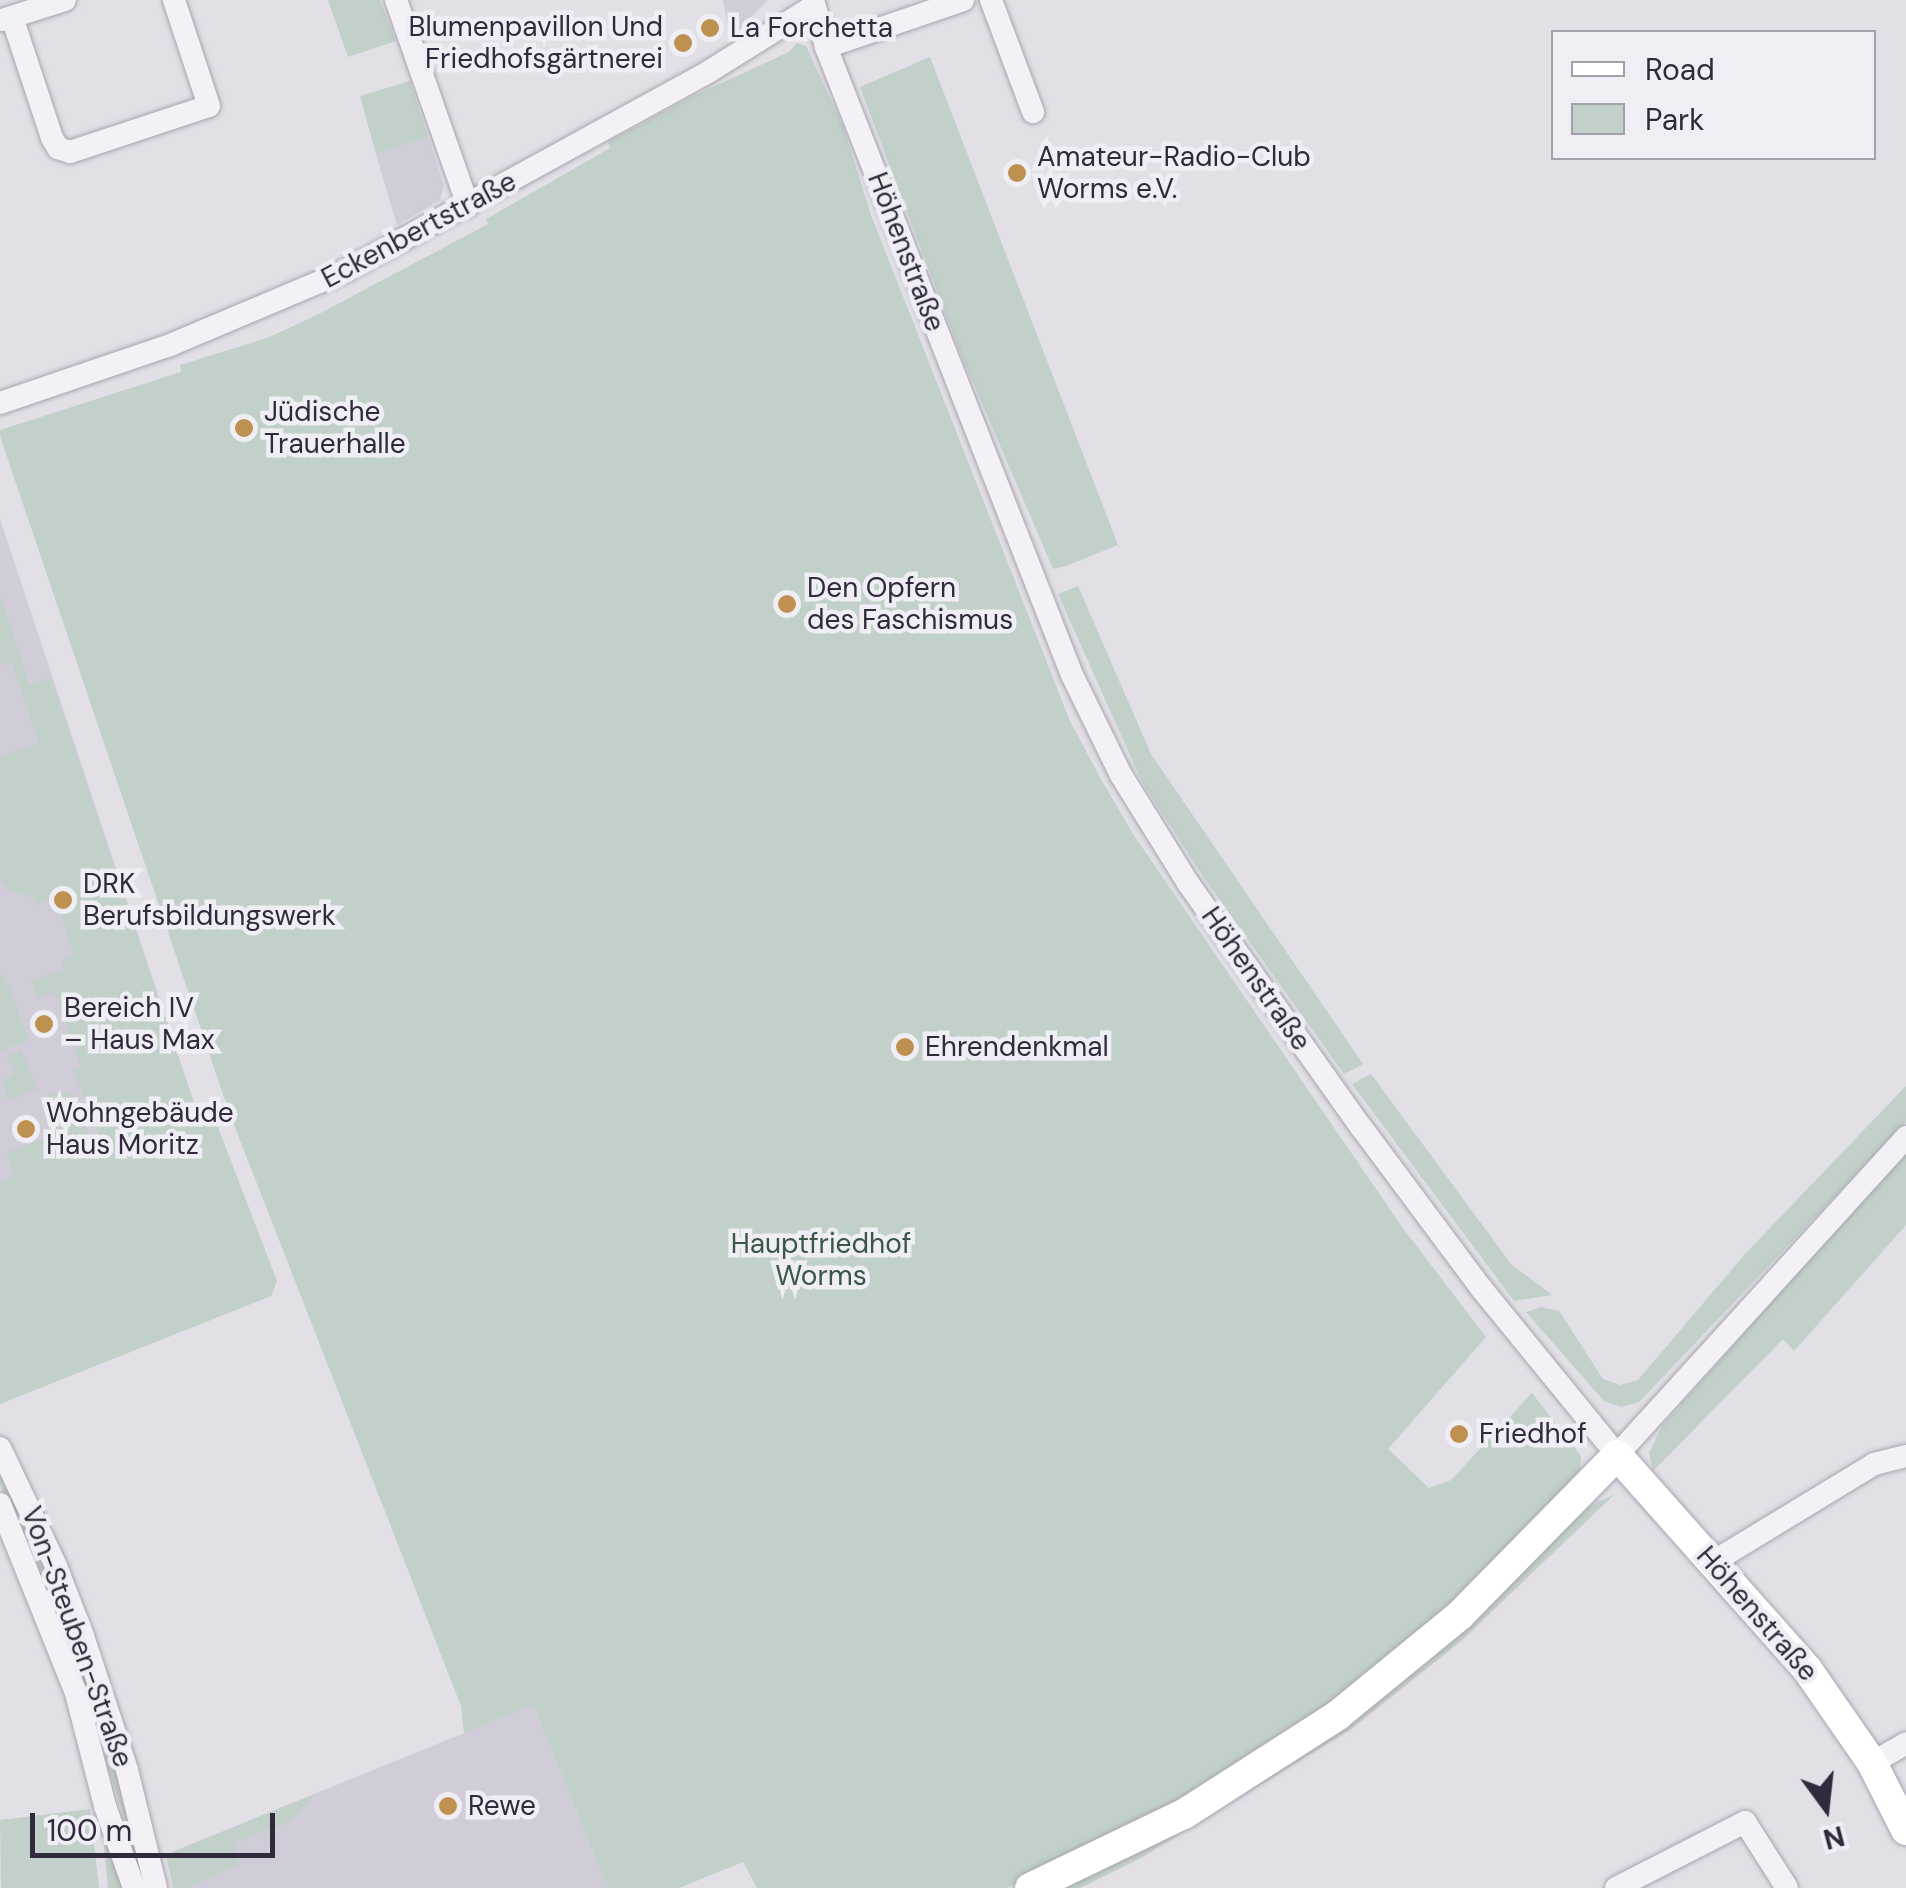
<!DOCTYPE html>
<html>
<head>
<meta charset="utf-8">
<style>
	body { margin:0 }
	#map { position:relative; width:1906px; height:1888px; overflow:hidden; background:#e2dfe7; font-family:"DM Sans",sans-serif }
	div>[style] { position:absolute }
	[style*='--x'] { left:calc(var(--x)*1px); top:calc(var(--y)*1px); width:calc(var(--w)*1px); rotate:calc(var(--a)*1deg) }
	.built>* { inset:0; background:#d1cdd8 }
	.green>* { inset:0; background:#c1d0c8 }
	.roads { filter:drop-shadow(0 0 2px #a9a5b0) drop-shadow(0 0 2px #a9a5b0) }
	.minor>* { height:22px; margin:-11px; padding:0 11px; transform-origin:11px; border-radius:11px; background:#f3f1f5 }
	.major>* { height:30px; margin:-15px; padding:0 15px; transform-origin:15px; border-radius:15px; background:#fff }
	.dots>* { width:28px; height:28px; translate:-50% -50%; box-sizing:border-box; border:5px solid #f0eef5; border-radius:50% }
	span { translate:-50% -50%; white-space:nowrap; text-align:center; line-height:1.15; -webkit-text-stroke:9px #f0eef5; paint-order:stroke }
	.poi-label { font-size:28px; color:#302a3c }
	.right { translate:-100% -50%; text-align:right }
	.left { translate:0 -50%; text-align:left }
	.street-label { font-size:28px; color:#302a3c }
	.park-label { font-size:28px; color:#395649 }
	.legend { position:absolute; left:1551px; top:30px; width:325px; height:130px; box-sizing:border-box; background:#f0eef5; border:2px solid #a3a0ab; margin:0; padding:12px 18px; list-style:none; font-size:30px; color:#302a3c }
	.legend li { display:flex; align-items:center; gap:20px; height:50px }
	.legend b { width:50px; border:2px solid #a3a0ab }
	.north { position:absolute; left:1776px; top:1758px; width:100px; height:100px; -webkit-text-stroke:8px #f0eef5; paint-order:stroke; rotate:165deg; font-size:28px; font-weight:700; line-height:40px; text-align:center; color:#302a3c }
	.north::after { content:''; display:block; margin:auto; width:35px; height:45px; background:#302a3c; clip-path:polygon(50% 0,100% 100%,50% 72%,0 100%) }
	.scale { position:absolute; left:30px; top:1813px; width:245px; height:45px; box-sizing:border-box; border:5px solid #302a3c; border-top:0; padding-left:12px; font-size:30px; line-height:35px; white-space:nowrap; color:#302a3c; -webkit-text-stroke:8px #f0eef5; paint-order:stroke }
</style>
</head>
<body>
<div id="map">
	<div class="built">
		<i style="clip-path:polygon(723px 0,768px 0,730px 39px)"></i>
		<i style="clip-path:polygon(428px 137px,444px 186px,440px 200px,397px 225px,376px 154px)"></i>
		<i style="clip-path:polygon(0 519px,200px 1121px,0 1195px)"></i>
		<i style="clip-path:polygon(533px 1705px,608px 1888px,177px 1888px,174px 1851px)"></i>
	</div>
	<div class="green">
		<i style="clip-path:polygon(328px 0,380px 0,396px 41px,348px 57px)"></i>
		<i style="clip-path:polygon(797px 43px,806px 46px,843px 126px,871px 215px,1070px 721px,1102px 781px,1133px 834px,1402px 1227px,1486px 1337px,1388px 1449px,1429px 1488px,1451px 1480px,1532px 1393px,1581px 1456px,1580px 1471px,1477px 1581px,1356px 1688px,1260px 1753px,1083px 1856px,1007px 1888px,757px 1888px,743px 1862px,679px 1888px,608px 1888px,533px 1705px,464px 1733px,461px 1706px,229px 1112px,0 436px,0 430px,181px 372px,180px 365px,267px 338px,315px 316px,488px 224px,486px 219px,610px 148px,608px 142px,689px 98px,789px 52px)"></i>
		<i style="clip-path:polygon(930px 57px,1118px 545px,1066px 566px,1053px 569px,960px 352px,860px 87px)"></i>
		<i style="clip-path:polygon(410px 81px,428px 137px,376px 154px,360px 96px)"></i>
		<i style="clip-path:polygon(1078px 586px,1151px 754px,1363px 1064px,1344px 1074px,1204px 878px,1142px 782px,1058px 594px)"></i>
		<i style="clip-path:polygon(0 594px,29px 684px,51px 679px,200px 1121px,214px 1117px,277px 1281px,271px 1296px,0 1404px,0 1182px,15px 1176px,6px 1153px,54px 1135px,46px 1119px,53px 1107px,48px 1095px,72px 1092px,98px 1158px,107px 1155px,73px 1070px,81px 1067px,59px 1004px,53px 992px,38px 999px,31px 981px,65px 970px,61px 961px,74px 956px,59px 908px,53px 899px,37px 905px,33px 897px,10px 891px,0 880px,0 757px,39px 744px,12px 662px,0 665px)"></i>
		<i style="clip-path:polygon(0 975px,5px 978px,29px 1040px,1px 1051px)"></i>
		<i style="clip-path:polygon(21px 1050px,38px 1089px,9px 1100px,2px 1082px,16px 1070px,5px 1057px)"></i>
		<i style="clip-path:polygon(1371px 1074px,1511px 1264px,1552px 1295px,1514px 1301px,1352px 1084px)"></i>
		<i style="clip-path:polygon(1906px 1086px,1906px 1122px,1639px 1402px,1621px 1407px,1604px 1401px,1526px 1312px,1541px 1307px,1559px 1311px,1603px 1379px,1620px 1385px,1638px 1380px,1745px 1254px)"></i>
		<i style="clip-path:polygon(1906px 1150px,1906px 1225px,1794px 1351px,1783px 1339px,1653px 1471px,1649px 1453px,1662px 1426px)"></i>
		<i style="clip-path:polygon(0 1466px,49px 1570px,119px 1773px,148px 1888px,141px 1888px,127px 1826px,67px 1642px,0 1485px)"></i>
		<i style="clip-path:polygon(1615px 1494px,1461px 1641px,1350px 1730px,1139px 1859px,1080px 1888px,1052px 1888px,1496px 1599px,1588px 1507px)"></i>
		<i style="clip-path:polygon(317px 1793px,290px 1821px,234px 1843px,239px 1864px,187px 1888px,173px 1888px,166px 1855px)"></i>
		<i style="clip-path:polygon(90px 1809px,99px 1888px,1px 1888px,0 1820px)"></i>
		<i style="clip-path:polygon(102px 1825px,126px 1888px,108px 1888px)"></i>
	</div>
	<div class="roads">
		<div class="minor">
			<i style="--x:396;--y:0;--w:218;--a:70.7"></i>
			<i style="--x:813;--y:0;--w:49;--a:74.5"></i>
			<i style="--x:826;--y:47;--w:674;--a:68.61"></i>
			<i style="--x:1072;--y:675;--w:111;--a:63.9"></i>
			<i style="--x:1121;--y:775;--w:127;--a:58.2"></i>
			<i style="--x:1188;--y:883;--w:299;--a:54.7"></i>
			<i style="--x:1361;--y:1127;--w:201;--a:53.3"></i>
			<i style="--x:1481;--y:1288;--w:215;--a:50.8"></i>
			<i style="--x:1617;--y:1455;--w:430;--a:-47.7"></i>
			<i style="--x:991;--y:0;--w:120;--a:69.4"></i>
			<i style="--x:12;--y:17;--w:127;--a:71.7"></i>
			<i style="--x:52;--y:138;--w:12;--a:59"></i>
			<i style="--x:58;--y:148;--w:13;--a:18"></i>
			<i style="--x:70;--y:152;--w:146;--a:-18.3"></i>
			<i style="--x:209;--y:106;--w:112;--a:-108.3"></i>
			<i style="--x:2;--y:20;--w:66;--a:-17.6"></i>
			<i style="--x:826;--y:47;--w:145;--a:-18.9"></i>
			<i style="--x:0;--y:403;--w:180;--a:-18.8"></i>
			<i style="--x:170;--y:345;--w:190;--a:-22.9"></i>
			<i style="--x:345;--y:271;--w:414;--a:-28.7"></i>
			<i style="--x:708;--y:72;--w:125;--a:-31.9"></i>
			<i style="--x:0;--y:1448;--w:131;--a:64.6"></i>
			<i style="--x:56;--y:1566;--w:75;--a:68.9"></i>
			<i style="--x:83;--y:1636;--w:141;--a:71.8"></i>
			<i style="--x:127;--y:1770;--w:122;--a:76.2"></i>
			<i style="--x:0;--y:1504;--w:204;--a:68.1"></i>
			<i style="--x:76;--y:1693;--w:117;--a:75.6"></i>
			<i style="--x:105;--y:1806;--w:87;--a:70.5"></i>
			<i style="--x:1713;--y:1562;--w:188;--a:-31.3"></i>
			<i style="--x:1874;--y:1464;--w:33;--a:-14"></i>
			<i style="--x:1872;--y:1763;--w:39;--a:-30"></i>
			<i style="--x:1616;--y:1888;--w:145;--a:-27.1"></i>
			<i style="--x:1745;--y:1822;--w:78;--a:57.5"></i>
		</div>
		<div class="major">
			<i style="--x:1030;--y:1888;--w:171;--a:-25.7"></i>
			<i style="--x:1184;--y:1814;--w:183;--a:-32.7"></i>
			<i style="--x:1338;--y:1715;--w:158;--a:-39.3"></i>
			<i style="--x:1460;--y:1615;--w:224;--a:-45.5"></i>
			<i style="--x:1617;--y:1455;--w:286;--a:48.4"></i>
			<i style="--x:1807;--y:1669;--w:114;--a:55.3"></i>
			<i style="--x:1872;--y:1763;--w:75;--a:63.1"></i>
		</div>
	</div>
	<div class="dots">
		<i style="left:710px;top:28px;background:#bf9151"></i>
		<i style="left:683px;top:43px;background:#bf9151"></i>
		<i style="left:1017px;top:173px;background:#bf9151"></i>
		<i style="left:244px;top:428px;background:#bf9151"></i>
		<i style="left:787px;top:604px;background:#bf9151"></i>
		<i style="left:63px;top:900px;background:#bf9151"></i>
		<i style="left:44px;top:1024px;background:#bf9151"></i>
		<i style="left:905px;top:1047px;background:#bf9151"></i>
		<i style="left:26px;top:1129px;background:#bf9151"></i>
		<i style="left:1459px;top:1434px;background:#bf9151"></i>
		<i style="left:448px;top:1806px;background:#bf9151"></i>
	</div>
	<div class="poi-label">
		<span class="right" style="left:663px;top:43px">Blumenpavillon Und<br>Friedhofsgärtnerei</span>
		<span class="left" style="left:730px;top:28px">La Forchetta</span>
		<span class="left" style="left:1037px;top:173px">Amateur-Radio-Club<br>Worms e.V.</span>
		<span class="left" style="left:264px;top:428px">Jüdische<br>Trauerhalle</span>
		<span class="left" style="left:807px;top:604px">Den Opfern<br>des Faschismus</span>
		<span class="left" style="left:83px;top:900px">DRK<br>Berufsbildungswerk</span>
		<span class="left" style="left:64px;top:1024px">Bereich IV<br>– Haus Max</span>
		<span class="left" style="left:925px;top:1047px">Ehrendenkmal</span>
		<span class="left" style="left:46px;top:1129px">Wohngebäude<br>Haus Moritz</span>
		<span class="left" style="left:1479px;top:1434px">Friedhof</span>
		<span class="left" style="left:468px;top:1806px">Rewe</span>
	</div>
	<div class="street-label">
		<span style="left:419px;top:230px;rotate:-28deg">Eckenbertstraße</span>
		<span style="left:906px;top:252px;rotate:69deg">Höhenstraße</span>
		<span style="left:1256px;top:979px;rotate:55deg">Höhenstraße</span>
		<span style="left:1757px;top:1614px;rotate:49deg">Höhenstraße</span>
		<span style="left:77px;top:1637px;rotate:70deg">Von-Steuben-Straße</span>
	</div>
	<div class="park-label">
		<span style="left:821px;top:1260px">Hauptfriedhof<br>Worms</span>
	</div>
	<ul class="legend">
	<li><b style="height:12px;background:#fff"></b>Road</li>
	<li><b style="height:28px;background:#c1d0c8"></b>Park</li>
	</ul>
	<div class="north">N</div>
	<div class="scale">100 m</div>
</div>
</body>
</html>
